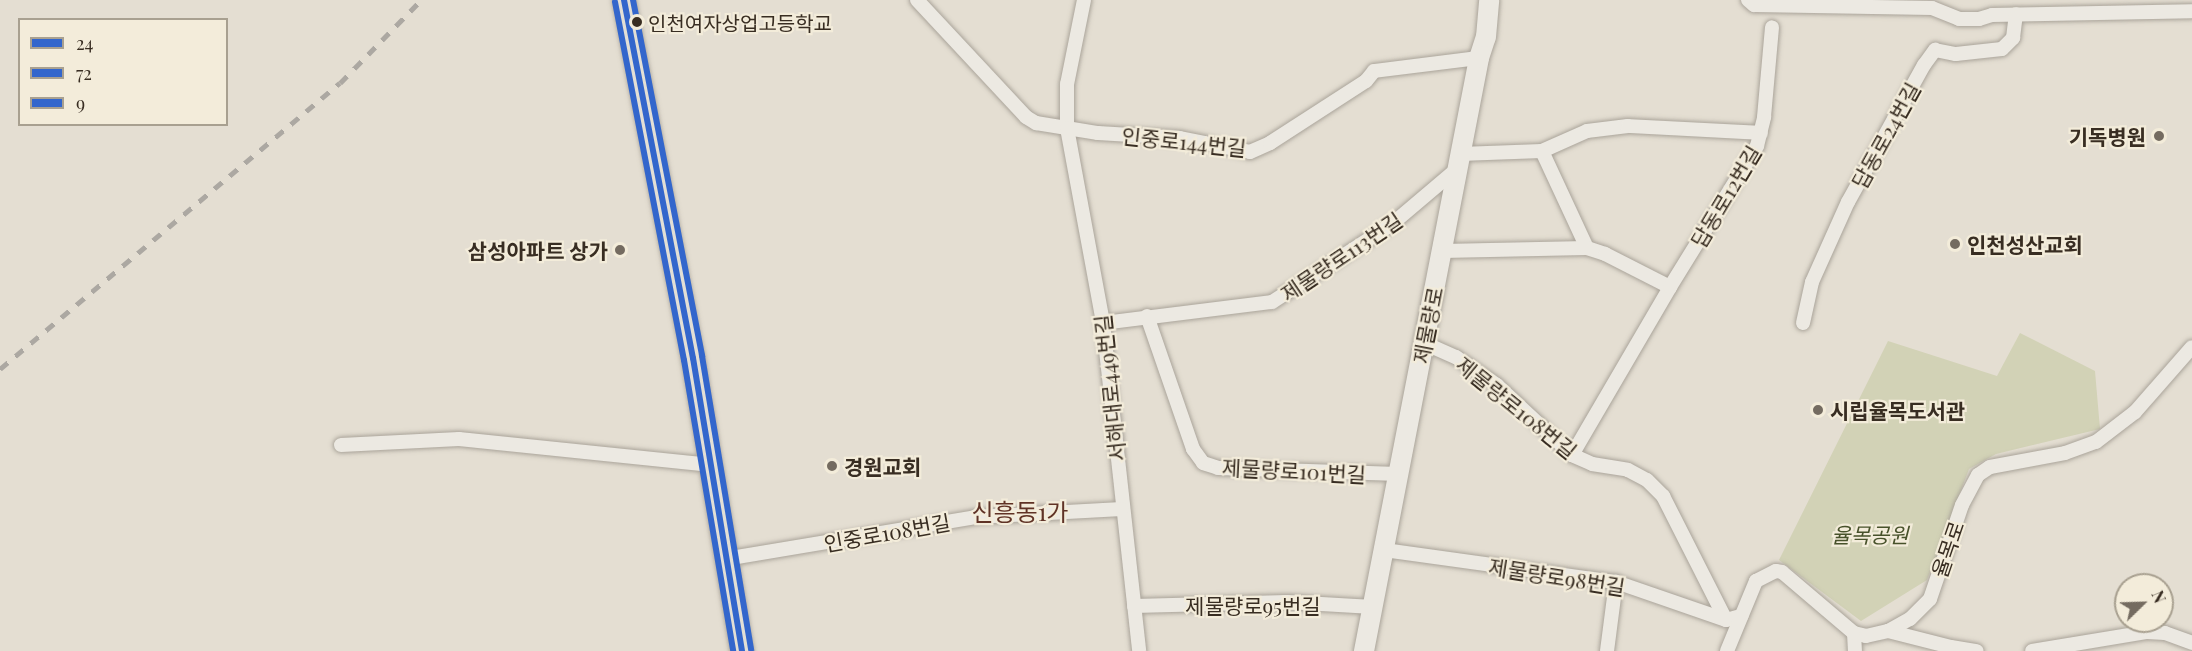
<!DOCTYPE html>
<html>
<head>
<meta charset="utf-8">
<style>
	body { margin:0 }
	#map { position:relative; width:2192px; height:651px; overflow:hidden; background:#e4ded2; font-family:"Playfair Display","Noto Sans KR",serif }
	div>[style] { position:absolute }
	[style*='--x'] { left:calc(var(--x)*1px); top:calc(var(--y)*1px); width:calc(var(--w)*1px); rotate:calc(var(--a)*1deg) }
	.green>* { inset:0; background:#d2d2b6 }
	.roads { filter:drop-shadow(0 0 2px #aaa49a) drop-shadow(0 0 2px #aaa49a) }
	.minor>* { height:14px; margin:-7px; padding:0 7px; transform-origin:7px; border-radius:7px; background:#ece9e2 }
	.secondary>* { height:20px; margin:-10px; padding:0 10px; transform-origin:10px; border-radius:10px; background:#ece9e2 }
	.primary>* { height:22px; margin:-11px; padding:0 11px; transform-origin:11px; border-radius:11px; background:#e3dfd5 }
	.rail>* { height:4.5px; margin-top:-2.25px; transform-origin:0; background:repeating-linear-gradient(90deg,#aca8a2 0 10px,transparent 0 20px) }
	.bus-1>* { height:6px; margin:-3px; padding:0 3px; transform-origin:3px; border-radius:3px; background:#36c }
	.bus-2>* { height:6px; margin:-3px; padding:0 3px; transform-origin:3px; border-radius:3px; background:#36c }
	.bus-3>* { height:6px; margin:-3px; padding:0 3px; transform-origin:3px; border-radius:3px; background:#36c }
	.dots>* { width:16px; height:16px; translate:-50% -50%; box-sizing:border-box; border:3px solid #f3ecda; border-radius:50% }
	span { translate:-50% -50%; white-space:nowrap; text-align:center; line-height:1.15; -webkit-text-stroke:4.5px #f3ecda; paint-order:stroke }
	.bus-label { font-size:20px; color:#382d22 }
	.left { translate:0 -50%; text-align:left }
	.street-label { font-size:21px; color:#382d22 }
	.poi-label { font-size:21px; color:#382d22; font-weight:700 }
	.right { translate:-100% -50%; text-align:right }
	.park-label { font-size:21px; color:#48522b; font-style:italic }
	.quarter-label { font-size:24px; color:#603326 }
	.legend { position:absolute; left:18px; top:18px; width:210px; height:108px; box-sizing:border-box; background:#f3ecda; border:2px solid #a8a090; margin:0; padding:8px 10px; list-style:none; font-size:18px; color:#382d22 }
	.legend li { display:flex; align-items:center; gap:12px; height:30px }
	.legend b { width:30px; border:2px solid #a8a090 }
	.north { position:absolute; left:2114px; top:573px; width:60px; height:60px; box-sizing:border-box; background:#f3ecda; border:2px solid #a8a090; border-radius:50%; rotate:67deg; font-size:16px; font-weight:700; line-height:24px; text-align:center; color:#382d22 }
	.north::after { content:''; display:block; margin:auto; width:21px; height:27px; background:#746b60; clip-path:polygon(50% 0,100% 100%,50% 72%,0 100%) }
</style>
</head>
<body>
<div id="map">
	<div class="green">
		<i style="clip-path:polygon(2020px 333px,2095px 371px,2100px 429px,1996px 454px,1969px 469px,1927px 580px,1861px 621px,1779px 560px,1888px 341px,1997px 376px)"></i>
	</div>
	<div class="roads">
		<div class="minor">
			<i style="--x:917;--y:0;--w:160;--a:47"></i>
			<i style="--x:1026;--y:117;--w:12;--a:31"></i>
			<i style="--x:1036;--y:123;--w:63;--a:9.2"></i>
			<i style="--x:1098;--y:133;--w:82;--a:3.5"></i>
			<i style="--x:1180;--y:138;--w:71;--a:11.3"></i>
			<i style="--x:1250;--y:152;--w:22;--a:-24"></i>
			<i style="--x:1270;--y:143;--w:114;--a:-32.9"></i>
			<i style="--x:1366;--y:81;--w:13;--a:-51"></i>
			<i style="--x:1374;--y:71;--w:106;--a:-7.1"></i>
			<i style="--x:1084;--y:0;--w:86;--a:101.4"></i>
			<i style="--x:1067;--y:84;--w:44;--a:90"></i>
			<i style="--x:1067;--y:128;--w:198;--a:79.5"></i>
			<i style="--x:1103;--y:323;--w:330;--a:83.7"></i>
			<i style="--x:1748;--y:0;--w:8;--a:40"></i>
			<i style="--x:1754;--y:5;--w:178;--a:1"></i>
			<i style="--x:1932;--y:8;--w:29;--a:22"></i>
			<i style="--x:1959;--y:19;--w:20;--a:0"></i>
			<i style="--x:1979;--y:19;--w:14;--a:-17"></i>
			<i style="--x:1992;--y:15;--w:200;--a:-1.1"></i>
			<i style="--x:1460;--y:154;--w:82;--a:-2.1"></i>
			<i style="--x:1587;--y:248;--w:107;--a:-114.9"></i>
			<i style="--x:1542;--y:151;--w:49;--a:-24"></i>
			<i style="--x:1587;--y:131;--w:41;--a:-7"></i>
			<i style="--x:1628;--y:126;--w:133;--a:3"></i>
			<i style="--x:1442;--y:251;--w:145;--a:-1.2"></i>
			<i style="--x:1587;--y:248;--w:19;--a:18"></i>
			<i style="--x:1605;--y:254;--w:73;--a:26.9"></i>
			<i style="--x:1147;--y:316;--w:141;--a:70.9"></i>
			<i style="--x:1193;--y:449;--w:17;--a:54"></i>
			<i style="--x:1203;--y:463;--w:16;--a:18"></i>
			<i style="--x:1218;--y:468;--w:181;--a:1.9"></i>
			<i style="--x:1103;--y:323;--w:170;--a:-7.1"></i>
			<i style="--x:1272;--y:302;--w:143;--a:-33"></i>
			<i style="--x:1392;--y:224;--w:87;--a:-40.3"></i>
			<i style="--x:1803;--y:323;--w:42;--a:-77.6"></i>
			<i style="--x:1812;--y:282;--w:88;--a:-65.8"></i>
			<i style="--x:1848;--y:202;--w:157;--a:-61"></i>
			<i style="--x:1924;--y:65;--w:19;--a:-54"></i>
			<i style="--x:1935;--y:50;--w:21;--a:11"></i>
			<i style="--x:1956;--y:54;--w:46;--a:-6.2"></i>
			<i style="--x:2002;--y:49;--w:16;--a:-45"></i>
			<i style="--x:2013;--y:38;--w:24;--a:-83"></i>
			<i style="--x:1424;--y:343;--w:35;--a:24"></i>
			<i style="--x:1456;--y:357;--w:50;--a:34.3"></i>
			<i style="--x:1497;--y:385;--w:103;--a:43"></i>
			<i style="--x:1572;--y:455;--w:22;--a:24"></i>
			<i style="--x:1592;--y:464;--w:36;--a:9"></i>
			<i style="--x:1628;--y:470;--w:21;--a:28"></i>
			<i style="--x:1647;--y:480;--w:23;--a:45"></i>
			<i style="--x:1663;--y:496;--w:139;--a:63.1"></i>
			<i style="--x:1726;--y:620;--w:16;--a:-15"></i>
			<i style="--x:341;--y:445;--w:118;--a:-2.9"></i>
			<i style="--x:459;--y:439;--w:251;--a:5.9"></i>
			<i style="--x:1572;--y:455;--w:194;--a:-59.7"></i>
			<i style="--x:1670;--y:287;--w:166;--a:-58.3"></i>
			<i style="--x:1757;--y:146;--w:30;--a:-76"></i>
			<i style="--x:1764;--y:117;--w:90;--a:-84.9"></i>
			<i style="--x:1384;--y:550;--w:234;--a:7.9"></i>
			<i style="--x:1616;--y:582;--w:116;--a:19.1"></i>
			<i style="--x:725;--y:559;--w:254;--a:-9.5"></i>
			<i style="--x:975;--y:517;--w:147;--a:-3.1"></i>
			<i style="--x:1134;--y:606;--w:153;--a:-1.5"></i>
			<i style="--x:1287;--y:602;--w:86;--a:3.3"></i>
			<i style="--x:1888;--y:631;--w:65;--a:14.3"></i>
			<i style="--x:1951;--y:647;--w:26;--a:9"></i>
			<i style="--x:1854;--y:633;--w:18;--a:87"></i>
			<i style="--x:1607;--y:651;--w:70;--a:-82.6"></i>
			<i style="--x:1727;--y:651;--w:76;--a:-67.5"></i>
			<i style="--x:1756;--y:581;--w:22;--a:-27"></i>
			<i style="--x:1776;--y:571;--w:6;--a:9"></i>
			<i style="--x:1782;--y:572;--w:94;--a:40.3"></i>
			<i style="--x:1854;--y:633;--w:12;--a:14"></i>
			<i style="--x:1866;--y:636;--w:23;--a:-13"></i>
			<i style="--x:1888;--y:631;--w:25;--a:-29"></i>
			<i style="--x:1910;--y:619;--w:28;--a:-45"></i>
			<i style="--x:1930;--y:599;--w:99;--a:-71.2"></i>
			<i style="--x:1962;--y:505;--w:34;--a:-62"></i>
			<i style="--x:1978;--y:475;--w:14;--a:-34"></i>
			<i style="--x:1990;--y:467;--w:76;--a:-10.6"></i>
			<i style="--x:2065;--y:453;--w:33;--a:-20"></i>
			<i style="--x:2096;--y:442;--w:49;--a:-37.6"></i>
			<i style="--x:2135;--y:412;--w:86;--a:-48.8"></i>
			<i style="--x:2032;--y:651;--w:117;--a:-9.4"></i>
			<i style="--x:2147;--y:632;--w:18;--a:3"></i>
			<i style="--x:2165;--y:633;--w:29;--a:20"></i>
		</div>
		<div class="secondary">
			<i style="--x:1364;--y:651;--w:604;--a:-79.02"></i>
			<i style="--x:1479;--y:58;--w:22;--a:-72"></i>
			<i style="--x:1486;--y:37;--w:37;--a:-85"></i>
		</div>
		<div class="primary">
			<i style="--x:624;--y:0;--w:365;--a:79.1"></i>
			<i style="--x:693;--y:358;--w:297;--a:80.5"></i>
		</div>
	</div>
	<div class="rail">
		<i style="--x:0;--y:369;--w:444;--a:-40.1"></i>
		<i style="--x:340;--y:83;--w:116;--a:-45.7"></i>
	</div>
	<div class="bus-1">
		<i style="--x:624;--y:0;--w:365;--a:79.1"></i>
		<i style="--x:693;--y:358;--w:297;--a:80.5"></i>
	</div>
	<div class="bus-2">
		<i style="--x:615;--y:2;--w:365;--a:79.1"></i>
		<i style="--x:684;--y:360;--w:295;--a:80.4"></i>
	</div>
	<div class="bus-3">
		<i style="--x:633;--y:0;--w:363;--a:79"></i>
		<i style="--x:702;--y:356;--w:298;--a:80.5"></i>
	</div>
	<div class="dots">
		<i style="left:637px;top:22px;background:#382d22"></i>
		<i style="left:2159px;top:136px;background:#746b60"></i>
		<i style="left:1955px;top:244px;background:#746b60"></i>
		<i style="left:620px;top:250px;background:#746b60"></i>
		<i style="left:1818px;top:410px;background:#746b60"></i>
		<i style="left:832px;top:466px;background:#746b60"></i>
	</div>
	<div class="bus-label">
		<span class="left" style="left:648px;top:22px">인천여자상업고등학교</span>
	</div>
	<div class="street-label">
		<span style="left:1885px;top:135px;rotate:-61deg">답동로24번길</span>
		<span style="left:1184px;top:141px;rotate:6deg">인중로144번길</span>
		<span style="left:1725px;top:196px;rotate:-59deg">답동로12번길</span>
		<span style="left:1341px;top:256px;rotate:-34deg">제물량로113번길</span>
		<span style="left:1427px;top:325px;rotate:-79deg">제물량로</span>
		<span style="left:1109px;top:388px;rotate:-96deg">서해대로449번길</span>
		<span style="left:1517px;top:407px;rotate:39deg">제물량로108번길</span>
		<span style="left:1294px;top:470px;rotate:3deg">제물량로101번길</span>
		<span style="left:887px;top:532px;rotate:-10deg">인중로108번길</span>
		<span style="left:1947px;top:549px;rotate:-71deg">율목로</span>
		<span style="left:1557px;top:576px;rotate:9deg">제물량로98번길</span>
		<span style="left:1253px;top:605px">제물량로95번길</span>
	</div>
	<div class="poi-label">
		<span class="right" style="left:2146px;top:136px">기독병원</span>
		<span class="left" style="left:1967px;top:244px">인천성산교회</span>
		<span class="right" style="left:608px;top:250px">삼성아파트 상가</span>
		<span class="left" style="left:1830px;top:410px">시립율목도서관</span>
		<span class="left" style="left:844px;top:466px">경원교회</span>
	</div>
	<div class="park-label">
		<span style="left:1870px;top:534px">율목공원</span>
	</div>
	<div class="quarter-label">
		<span style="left:1020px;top:512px">신흥동1가</span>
	</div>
	<ul class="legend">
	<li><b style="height:8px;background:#36c"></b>24</li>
	<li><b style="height:8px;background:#36c"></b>72</li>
	<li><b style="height:8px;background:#36c"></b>9</li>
	</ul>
	<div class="north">N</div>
</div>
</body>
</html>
